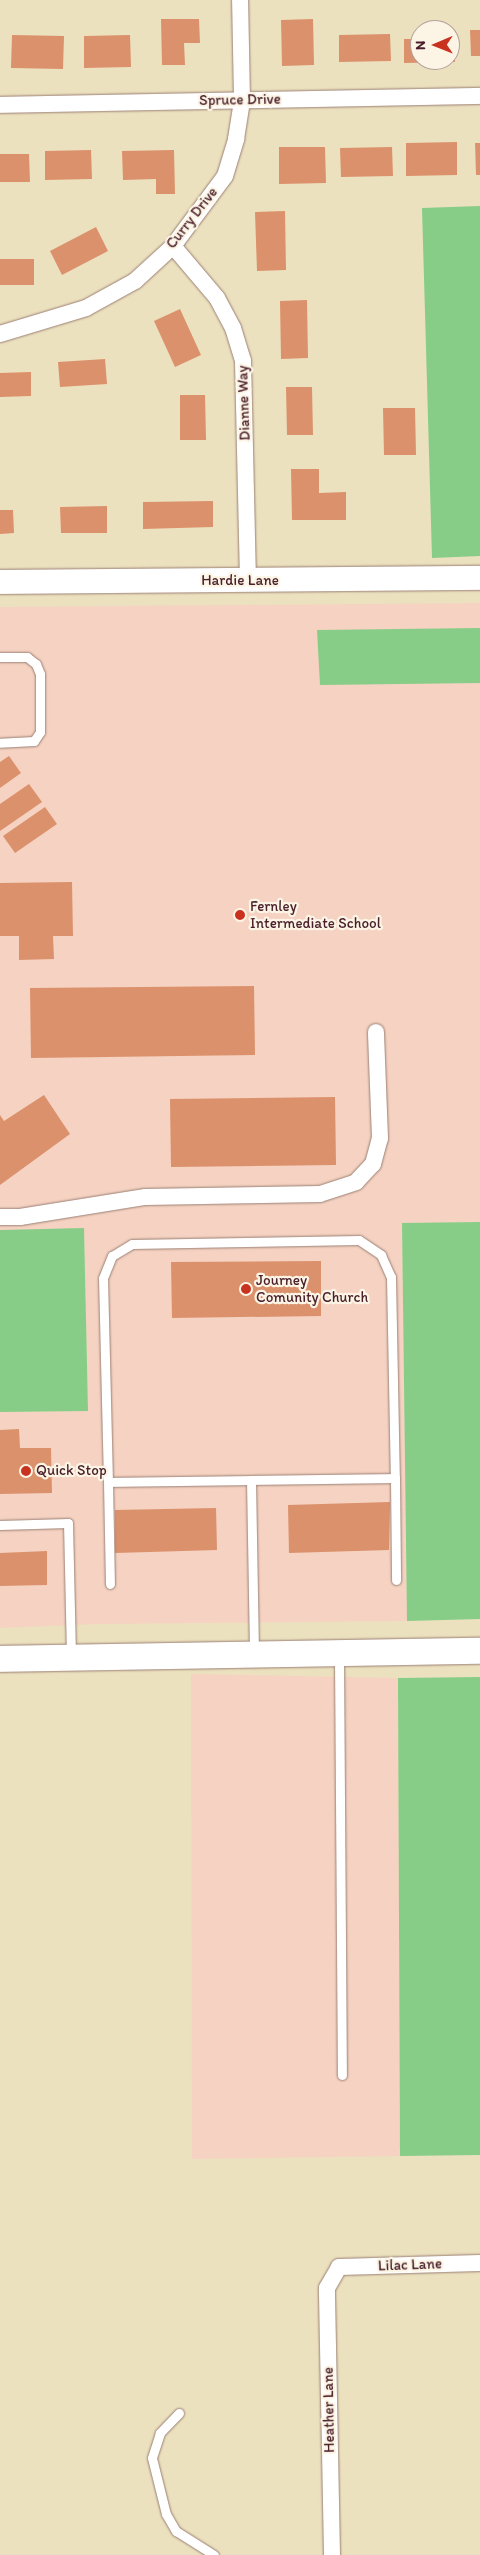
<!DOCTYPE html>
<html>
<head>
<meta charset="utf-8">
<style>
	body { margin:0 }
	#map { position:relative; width:480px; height:2555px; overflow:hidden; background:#ece1bf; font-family:Itim,sans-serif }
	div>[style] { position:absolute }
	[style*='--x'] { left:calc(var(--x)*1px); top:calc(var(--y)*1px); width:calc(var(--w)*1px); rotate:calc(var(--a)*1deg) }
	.built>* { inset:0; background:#f5d2c2 }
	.green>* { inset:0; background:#87cd87 }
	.building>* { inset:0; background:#db916b }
	.roads { filter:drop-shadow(0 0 1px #9b8075) drop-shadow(0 0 1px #9b8075) }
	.lane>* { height:9px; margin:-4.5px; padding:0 4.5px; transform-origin:4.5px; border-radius:4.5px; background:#fff }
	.street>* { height:16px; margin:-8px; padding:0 8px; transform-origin:8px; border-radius:8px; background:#fff }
	.secondary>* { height:24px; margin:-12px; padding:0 12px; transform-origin:12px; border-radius:12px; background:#fff }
	.primary>* { height:26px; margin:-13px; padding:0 13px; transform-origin:13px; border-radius:13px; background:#fff }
	.dots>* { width:14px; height:14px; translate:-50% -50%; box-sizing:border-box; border:2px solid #fcf5e5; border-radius:50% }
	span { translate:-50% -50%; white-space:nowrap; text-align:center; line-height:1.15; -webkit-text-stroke:4.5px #fcf5e5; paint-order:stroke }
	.street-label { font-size:15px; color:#4a1f2b }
	.poi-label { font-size:15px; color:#4a1f2b }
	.left { translate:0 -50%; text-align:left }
	.north { position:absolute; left:410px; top:20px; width:50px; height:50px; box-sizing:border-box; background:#fcf5e5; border:1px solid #b59f9b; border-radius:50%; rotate:269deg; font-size:14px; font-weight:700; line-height:20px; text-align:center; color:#4a1f2b }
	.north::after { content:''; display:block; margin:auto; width:18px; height:22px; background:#c8321e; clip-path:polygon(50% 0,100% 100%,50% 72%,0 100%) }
</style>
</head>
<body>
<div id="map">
	<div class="built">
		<i style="clip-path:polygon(480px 603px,480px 1222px,402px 1224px,407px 1621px,97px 1624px,0 1628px,0 1412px,88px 1411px,84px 1229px,0 1230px,0 607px)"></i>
		<i style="clip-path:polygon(191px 1674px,398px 1678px,400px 2156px,192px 2159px)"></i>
	</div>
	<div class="green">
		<i style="clip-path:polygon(480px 206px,480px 556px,432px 558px,422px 208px)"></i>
		<i style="clip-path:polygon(480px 628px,480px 683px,320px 685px,317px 630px)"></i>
		<i style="clip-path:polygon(480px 1222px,480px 1619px,407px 1621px,402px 1223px)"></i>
		<i style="clip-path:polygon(84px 1228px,88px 1411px,0 1412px,0 1230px)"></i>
		<i style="clip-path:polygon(480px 1677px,480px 2155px,400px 2156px,398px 1678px)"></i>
	</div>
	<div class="building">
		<i style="clip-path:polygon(161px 19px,199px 19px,200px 43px,184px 43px,185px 65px,162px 65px)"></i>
		<i style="clip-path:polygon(313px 19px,314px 65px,282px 66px,281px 20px)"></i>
		<i style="clip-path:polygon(470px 30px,480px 30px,480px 56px,471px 56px)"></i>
		<i style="clip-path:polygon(450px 33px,455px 33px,455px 62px,404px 63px,404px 39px,420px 39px,420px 60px,450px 60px)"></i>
		<i style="clip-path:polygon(390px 34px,391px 61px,339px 62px,339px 35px)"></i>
		<i style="clip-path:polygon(12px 35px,64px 36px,63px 69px,11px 68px)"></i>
		<i style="clip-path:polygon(130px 35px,131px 67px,84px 68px,84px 36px)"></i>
		<i style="clip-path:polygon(457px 142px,457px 175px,406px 176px,406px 143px)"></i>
		<i style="clip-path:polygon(475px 143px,480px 143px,480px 175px,476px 175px)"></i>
		<i style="clip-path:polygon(279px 147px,325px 147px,326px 183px,279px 184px)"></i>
		<i style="clip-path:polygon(392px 147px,393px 176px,341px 177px,340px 148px)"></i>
		<i style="clip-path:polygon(91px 150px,92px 179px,45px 180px,45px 151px)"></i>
		<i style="clip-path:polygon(174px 150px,175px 194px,156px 194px,156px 179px,123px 180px,122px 151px)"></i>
		<i style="clip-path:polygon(0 154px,29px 154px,30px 182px,0 182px)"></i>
		<i style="clip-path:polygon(285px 211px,286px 270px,257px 271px,255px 212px)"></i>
		<i style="clip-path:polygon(96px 227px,108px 251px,62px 275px,50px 251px)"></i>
		<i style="clip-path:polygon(0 259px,34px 259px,34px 285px,0 285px)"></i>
		<i style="clip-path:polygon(307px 300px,308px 358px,281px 359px,280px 301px)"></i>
		<i style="clip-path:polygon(180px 309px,201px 355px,175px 367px,154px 321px)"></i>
		<i style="clip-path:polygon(105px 359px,107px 384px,60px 387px,58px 362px)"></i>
		<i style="clip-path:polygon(31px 372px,31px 396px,0 397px,0 373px)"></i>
		<i style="clip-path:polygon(286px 387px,312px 387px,313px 435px,287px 435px)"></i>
		<i style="clip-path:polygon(180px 395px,205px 395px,206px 440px,180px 440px)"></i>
		<i style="clip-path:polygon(383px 408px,415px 408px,416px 455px,384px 455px)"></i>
		<i style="clip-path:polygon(291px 469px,319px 469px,319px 493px,346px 492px,346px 520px,292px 520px)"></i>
		<i style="clip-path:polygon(213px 501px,213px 527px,143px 529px,143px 502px)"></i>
		<i style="clip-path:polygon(107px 506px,107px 533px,61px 533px,60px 507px)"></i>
		<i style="clip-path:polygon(0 510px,13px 510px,14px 533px,0 534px)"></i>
		<i style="clip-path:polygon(9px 756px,21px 773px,0 788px,0 762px)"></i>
		<i style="clip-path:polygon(29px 784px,42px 802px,0 831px,0 804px)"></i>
		<i style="clip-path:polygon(45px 807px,57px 824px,15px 853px,3px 836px)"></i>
		<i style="clip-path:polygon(72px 882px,73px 936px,53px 936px,54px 959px,19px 960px,19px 936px,0 936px,0 883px)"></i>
		<i style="clip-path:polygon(254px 986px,255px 1055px,31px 1058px,30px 988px)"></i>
		<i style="clip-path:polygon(44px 1095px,70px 1134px,0 1185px,0 1115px,4px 1121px)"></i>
		<i style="clip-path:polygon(335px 1097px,336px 1165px,171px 1167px,170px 1099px)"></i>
		<i style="clip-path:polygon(321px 1261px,321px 1316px,172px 1318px,171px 1262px)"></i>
		<i style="clip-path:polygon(19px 1429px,20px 1448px,51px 1448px,52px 1493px,0 1494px,0 1430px)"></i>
		<i style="clip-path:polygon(390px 1502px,389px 1550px,289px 1553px,288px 1505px)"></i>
		<i style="clip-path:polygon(216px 1508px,217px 1550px,115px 1553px,115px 1510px)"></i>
		<i style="clip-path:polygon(47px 1551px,47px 1585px,0 1586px,0 1553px)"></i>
	</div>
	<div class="roads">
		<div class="lane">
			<i style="--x:0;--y:657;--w:27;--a:0"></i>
			<i style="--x:27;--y:657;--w:11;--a:38"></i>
			<i style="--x:36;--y:664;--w:11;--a:68"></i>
			<i style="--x:40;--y:674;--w:58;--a:90"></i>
			<i style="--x:40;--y:732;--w:11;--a:124"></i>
			<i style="--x:34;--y:741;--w:34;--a:177"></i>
			<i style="--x:395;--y:1478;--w:102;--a:89.4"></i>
			<i style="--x:251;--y:1480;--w:143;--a:179.2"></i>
			<i style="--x:108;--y:1482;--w:204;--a:-91.4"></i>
			<i style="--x:103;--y:1278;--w:24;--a:-68"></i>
			<i style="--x:112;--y:1256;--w:23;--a:-31"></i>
			<i style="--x:132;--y:1244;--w:227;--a:-1"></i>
			<i style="--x:359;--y:1240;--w:27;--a:34"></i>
			<i style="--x:381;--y:1255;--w:24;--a:66"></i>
			<i style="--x:391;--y:1277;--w:201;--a:88.9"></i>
			<i style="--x:395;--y:1478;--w:144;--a:179.2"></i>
			<i style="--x:251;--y:1480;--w:172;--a:89"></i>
			<i style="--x:108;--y:1482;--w:102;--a:88.9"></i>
			<i style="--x:0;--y:1525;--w:68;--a:-1.7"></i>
			<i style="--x:68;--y:1523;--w:132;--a:88.7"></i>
			<i style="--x:339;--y:1656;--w:419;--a:89.6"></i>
			<i style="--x:179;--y:2413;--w:28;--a:134"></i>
			<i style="--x:160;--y:2433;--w:26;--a:108"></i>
			<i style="--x:152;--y:2458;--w:58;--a:76"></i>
			<i style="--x:166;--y:2514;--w:20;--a:60"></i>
			<i style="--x:176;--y:2531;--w:45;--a:32.3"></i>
		</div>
		<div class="street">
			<i style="--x:0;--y:105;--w:480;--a:-1.1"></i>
			<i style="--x:173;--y:246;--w:68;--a:49.8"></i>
			<i style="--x:217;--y:298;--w:34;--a:62"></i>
			<i style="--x:233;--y:328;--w:34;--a:73"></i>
			<i style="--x:243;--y:361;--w:220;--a:88.7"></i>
			<i style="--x:0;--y:334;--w:90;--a:-16.8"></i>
			<i style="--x:86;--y:308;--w:56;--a:-28.9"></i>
			<i style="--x:135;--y:281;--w:52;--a:-42.6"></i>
			<i style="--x:173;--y:246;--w:87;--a:-53.4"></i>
			<i style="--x:225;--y:176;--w:39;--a:-73"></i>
			<i style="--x:236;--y:139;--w:39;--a:-81"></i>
			<i style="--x:242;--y:100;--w:100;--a:-91.1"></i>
			<i style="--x:0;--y:1217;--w:20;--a:0"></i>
			<i style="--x:20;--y:1217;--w:127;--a:-9.1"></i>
			<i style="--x:145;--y:1197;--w:175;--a:-1"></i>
			<i style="--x:320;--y:1194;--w:38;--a:-18"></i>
			<i style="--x:356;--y:1182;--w:25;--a:-47"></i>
			<i style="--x:373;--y:1164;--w:27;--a:-75"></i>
			<i style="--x:380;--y:1138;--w:106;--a:-92.2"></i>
			<i style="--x:332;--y:2555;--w:267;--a:-91.1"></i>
			<i style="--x:327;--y:2288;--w:24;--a:-60"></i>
			<i style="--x:339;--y:2267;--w:141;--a:-1.6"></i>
		</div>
		<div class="secondary">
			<i style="--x:0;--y:582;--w:480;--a:-0.5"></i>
		</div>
		<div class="primary">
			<i style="--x:0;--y:1659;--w:480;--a:-1"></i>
		</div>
	</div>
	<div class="dots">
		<i style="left:240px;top:915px;background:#c8321e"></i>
		<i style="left:246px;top:1289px;background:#c8321e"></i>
		<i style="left:26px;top:1471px;background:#c8321e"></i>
	</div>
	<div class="street-label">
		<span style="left:240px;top:100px;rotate:-1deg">Spruce Drive</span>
		<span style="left:192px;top:218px;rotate:-52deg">Curry Drive</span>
		<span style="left:244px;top:403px;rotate:-92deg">Dianne Way</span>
		<span style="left:240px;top:581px">Hardie Lane</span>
		<span style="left:410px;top:2265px;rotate:-2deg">Lilac Lane</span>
		<span style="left:329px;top:2410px;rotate:-91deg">Heather Lane</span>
	</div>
	<div class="poi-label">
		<span class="left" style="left:250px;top:915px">Fernley<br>Intermediate School</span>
		<span class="left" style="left:256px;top:1289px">Journey<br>Comunity Church</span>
		<span class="left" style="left:36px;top:1471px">Quick Stop</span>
	</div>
	<div class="north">N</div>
</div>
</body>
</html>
